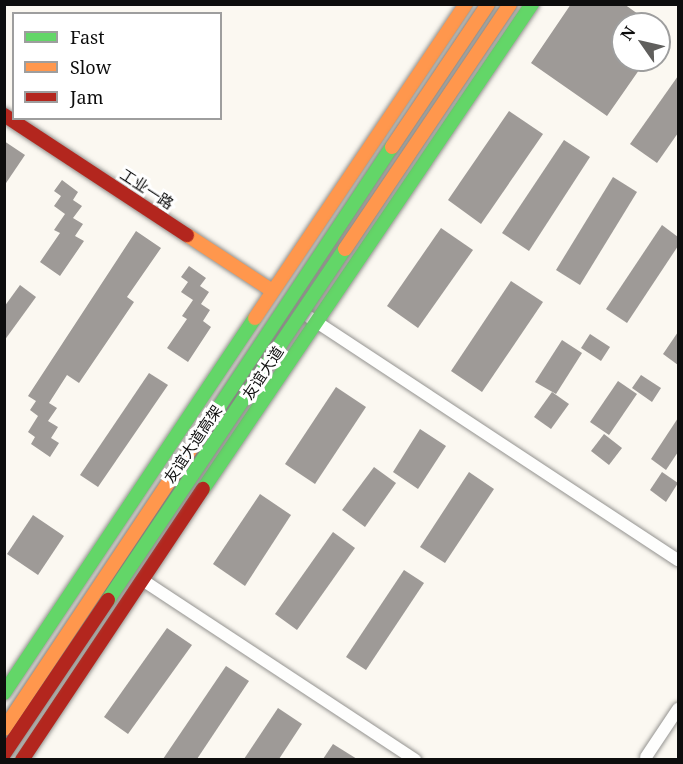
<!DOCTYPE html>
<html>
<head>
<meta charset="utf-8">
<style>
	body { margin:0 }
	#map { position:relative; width:683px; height:764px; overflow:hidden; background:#fbf8f1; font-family:"Noto Serif","Noto Sans SC",serif }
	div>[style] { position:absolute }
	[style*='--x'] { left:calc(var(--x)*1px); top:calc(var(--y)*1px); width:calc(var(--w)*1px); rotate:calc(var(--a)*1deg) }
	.building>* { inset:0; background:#9e9a97 }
	.roads { filter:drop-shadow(0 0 2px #949390) drop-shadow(0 0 2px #949390) }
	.street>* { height:12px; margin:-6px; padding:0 6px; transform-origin:6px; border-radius:6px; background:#fefefd }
	.fast>* { height:14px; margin:-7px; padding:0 7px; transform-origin:7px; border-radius:7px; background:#63d668 }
	.slow>* { height:14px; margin:-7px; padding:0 7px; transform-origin:7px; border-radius:7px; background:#ff974d }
	.jam>* { height:14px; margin:-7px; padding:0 7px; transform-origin:7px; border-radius:7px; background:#b3261e }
	.bridges { filter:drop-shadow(0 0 2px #81807d) drop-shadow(0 0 2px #81807d) }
	.fast-bridge>* { height:14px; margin:-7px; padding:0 7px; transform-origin:7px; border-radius:7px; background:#63d668 }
	.slow-bridge>* { height:14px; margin:-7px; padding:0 7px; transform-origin:7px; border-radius:7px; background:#ff974d }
	.jam-bridge>* { height:14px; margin:-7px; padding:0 7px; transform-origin:7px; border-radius:7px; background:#b3261e }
	span { translate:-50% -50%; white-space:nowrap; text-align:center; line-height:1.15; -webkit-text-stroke:6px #fff; paint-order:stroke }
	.street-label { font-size:15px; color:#0d0d0d }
	.frame { position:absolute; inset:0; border:6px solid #0d0d0d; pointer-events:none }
	.legend { position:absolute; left:12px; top:12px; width:210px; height:108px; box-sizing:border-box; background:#fff; border:2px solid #9e9e9e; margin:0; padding:8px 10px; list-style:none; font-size:18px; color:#0d0d0d }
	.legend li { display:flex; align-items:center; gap:12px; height:30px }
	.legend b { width:30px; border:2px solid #9e9e9e }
	.north { position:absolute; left:611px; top:12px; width:60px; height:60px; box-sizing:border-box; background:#fff; border:2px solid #9e9e9e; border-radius:50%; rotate:304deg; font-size:16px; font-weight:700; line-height:24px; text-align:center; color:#0d0d0d }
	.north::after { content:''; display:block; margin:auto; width:21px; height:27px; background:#605f5d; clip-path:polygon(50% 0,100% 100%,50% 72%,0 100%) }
</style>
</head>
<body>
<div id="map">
	<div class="building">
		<i style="clip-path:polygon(571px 4px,624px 4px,652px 24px,623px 24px,623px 60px,646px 60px,607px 116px,531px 63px)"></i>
		<i style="clip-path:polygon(678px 76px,678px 133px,657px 163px,630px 144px)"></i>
		<i style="clip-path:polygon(509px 111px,543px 134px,481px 224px,448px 200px)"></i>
		<i style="clip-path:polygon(564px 140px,590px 157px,529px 251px,502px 233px)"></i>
		<i style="clip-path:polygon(4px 141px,25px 155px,4px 186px)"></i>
		<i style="clip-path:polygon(613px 177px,637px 192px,580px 285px,556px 270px)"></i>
		<i style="clip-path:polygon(62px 180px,78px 192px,73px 200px,82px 206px,73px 218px,83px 224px,75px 236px,84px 241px,60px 276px,40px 262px,60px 233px,54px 230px,65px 214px,54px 206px,61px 196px,54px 191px)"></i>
		<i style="clip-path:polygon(662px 225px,678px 237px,678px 246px,627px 323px,606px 309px)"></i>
		<i style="clip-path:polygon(441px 228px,473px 250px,418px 328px,387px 306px)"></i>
		<i style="clip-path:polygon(136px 231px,161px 248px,127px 297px,134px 302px,79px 383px,67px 375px,49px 403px,57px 408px,48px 421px,58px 427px,51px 438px,59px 443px,50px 457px,31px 444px,35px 437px,28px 432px,38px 416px,30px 410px,36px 401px,28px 396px)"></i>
		<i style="clip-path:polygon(189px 266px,206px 278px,200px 286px,209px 292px,201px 304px,210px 310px,203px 321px,211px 327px,188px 362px,167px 348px,187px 319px,182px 316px,193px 300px,181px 292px,188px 282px,181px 277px)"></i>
		<i style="clip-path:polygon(511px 281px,543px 302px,482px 392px,451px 371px)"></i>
		<i style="clip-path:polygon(20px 285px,36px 297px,4px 341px,4px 307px)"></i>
		<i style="clip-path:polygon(678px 332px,678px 365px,663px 354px)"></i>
		<i style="clip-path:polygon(590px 334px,610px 347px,601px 361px,581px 348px)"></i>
		<i style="clip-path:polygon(562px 340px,582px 353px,556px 394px,535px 382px)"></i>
		<i style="clip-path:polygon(149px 373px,168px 385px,98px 487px,80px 475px)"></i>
		<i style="clip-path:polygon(641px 375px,661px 388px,652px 402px,632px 388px)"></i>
		<i style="clip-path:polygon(618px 381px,637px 394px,609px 435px,590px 422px)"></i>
		<i style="clip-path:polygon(336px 387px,366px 407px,315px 484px,285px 464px)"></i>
		<i style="clip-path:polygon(552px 392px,569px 404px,551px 429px,534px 417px)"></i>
		<i style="clip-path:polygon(678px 418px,678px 452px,666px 470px,651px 459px)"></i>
		<i style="clip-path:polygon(420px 429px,446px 446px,418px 489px,393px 472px)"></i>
		<i style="clip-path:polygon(604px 434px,622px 448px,609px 465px,591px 451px)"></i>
		<i style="clip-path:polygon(374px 467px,396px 483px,365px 527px,342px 510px)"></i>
		<i style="clip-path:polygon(469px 472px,494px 489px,445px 563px,420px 547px)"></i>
		<i style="clip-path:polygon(662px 472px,678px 483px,666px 502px,650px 490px)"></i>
		<i style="clip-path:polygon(260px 494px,291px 515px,245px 586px,213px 564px)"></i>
		<i style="clip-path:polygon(33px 515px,64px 536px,38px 575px,7px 554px)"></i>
		<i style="clip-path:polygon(333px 532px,355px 548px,297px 630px,275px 614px)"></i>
		<i style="clip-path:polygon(404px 570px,424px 583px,366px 670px,346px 657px)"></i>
		<i style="clip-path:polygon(167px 628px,192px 645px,128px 734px,104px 717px)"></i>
		<i style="clip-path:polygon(226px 666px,249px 681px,197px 759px,163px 759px)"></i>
		<i style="clip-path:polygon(278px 708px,302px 724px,279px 759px,244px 759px)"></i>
		<i style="clip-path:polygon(333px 744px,357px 759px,323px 759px)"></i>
	</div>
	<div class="roads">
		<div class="street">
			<i style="--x:309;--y:317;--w:442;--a:33.4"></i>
			<i style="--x:144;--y:581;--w:325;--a:33.4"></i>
			<i style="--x:646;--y:757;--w:58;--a:-56.3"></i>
		</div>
		<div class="fast">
			<i style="--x:203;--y:489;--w:586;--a:-55.85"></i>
			<i style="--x:4;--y:693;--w:451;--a:-56.2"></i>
		</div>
		<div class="slow">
			<i style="--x:187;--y:235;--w:100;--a:33.2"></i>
			<i style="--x:255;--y:318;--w:378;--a:-56.1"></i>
		</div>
		<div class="jam">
			<i style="--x:4;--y:115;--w:219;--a:33.3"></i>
			<i style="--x:22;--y:760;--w:326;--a:-56.3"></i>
		</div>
	</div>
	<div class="bridges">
		<div class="fast-bridge">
			<i style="--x:207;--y:425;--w:334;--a:-56.4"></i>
			<i style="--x:108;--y:600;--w:424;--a:-56"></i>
		</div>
		<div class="slow-bridge">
			<i style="--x:392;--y:147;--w:172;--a:-56.1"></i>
			<i style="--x:345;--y:249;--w:295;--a:-56"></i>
			<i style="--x:4;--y:729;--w:366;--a:-56.3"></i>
		</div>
		<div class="jam-bridge">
			<i style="--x:4;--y:754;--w:186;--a:-56"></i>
		</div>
	</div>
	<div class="street-label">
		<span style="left:147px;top:189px;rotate:33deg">工业一路</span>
		<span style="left:263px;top:373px;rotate:-56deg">友谊大道</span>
		<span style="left:193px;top:444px;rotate:-56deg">友谊大道高架</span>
	</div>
	<div class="frame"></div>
	<ul class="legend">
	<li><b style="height:8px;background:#63d668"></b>Fast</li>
	<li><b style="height:8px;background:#ff974d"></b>Slow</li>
	<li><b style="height:8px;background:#b3261e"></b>Jam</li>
	</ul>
	<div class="north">N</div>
</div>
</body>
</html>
